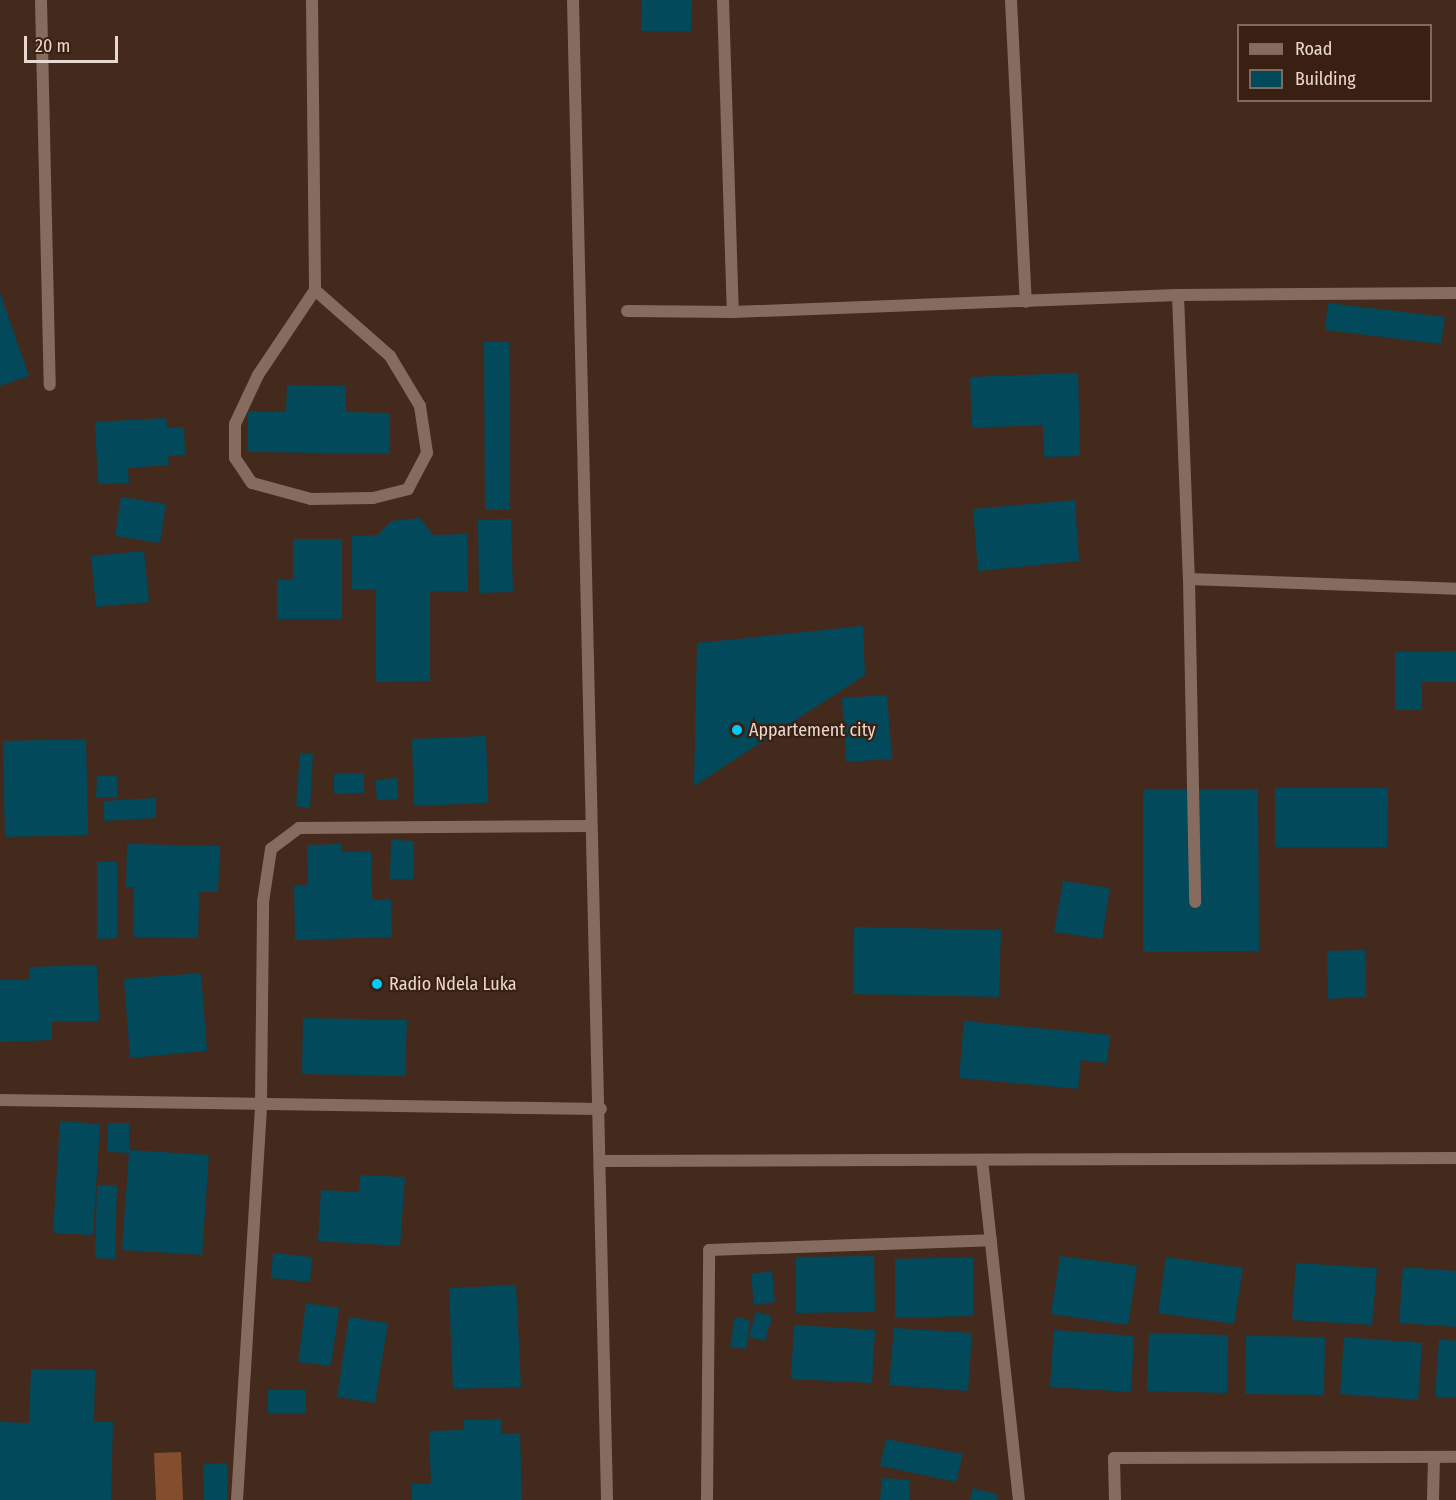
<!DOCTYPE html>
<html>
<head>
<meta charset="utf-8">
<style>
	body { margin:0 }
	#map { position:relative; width:1456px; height:1500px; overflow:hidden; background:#442a1c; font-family:"Fira Sans Condensed",sans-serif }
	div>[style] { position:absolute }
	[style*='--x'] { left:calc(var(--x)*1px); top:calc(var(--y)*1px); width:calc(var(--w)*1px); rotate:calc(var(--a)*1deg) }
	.water>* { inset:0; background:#834d2e }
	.building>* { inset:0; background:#02495b }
	.service>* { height:12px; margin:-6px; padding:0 6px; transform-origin:6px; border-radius:6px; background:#866c5f }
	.minor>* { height:12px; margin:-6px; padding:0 6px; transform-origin:6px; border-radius:6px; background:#866c5f }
	.dots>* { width:16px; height:16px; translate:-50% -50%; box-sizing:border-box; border:3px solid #392012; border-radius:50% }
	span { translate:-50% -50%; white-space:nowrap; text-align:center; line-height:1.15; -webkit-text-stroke:4.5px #392012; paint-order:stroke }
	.poi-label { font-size:18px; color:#e9d8cf }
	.left { translate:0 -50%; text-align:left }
	.legend { position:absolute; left:1237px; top:24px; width:195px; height:78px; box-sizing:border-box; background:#392012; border:2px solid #7f6a5e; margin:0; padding:8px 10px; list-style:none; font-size:18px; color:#e9d8cf }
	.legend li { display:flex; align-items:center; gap:12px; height:30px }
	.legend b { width:30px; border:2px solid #7f6a5e }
	.scale { position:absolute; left:24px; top:36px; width:94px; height:27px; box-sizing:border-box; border:3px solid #e9d8cf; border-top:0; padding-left:8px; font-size:18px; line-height:21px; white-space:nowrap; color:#e9d8cf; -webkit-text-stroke:4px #392012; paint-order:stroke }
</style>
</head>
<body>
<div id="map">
	<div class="water">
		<i style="clip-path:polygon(181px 1452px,183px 1500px,156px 1500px,154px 1453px)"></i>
	</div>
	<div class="building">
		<i style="clip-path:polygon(642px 0,692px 0,691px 31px,641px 31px)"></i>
		<i style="clip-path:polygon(0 293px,29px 376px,0 386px)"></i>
		<i style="clip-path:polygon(1328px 303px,1445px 317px,1441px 344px,1325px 330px)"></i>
		<i style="clip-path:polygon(484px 342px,509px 342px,510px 510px,485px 510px)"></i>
		<i style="clip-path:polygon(1078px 373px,1080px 456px,1044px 457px,1043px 425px,972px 428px,970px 377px)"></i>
		<i style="clip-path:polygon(287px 385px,346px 386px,346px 412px,390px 413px,389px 454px,247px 452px,248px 411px,286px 412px)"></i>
		<i style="clip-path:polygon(166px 418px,167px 428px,184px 427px,185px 455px,168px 456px,169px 465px,128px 468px,129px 483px,98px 484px,95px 422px)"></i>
		<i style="clip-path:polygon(121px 497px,166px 504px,160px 543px,115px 536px)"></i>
		<i style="clip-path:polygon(1075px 500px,1079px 561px,978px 571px,973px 509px)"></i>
		<i style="clip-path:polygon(420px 518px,433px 535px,467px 534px,468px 591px,430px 591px,430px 681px,376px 682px,376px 589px,352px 589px,352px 536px,378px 535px,391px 521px)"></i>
		<i style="clip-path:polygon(511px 519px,513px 592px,479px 593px,478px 520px)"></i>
		<i style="clip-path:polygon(293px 539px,342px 539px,342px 619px,277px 619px,277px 580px,293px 579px)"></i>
		<i style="clip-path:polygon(144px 551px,149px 602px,96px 607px,91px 556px)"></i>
		<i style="clip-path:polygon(863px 626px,865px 675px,694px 786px,697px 643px)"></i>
		<i style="clip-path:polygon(1456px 651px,1456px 682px,1422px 682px,1422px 710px,1395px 710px,1395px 652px)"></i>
		<i style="clip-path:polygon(887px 695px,892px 759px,846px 762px,842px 698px)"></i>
		<i style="clip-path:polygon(486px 736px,488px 803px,414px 806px,412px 739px)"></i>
		<i style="clip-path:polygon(86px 739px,88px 835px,5px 837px,3px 741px)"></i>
		<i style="clip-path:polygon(300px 753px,313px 754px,310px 808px,296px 806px)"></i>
		<i style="clip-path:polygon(364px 773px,364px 793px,334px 794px,334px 774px)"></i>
		<i style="clip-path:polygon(97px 776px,117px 776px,117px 798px,96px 797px)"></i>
		<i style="clip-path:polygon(397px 778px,398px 799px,377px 800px,375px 780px)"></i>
		<i style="clip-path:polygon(1275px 788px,1388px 788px,1387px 847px,1275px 847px)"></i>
		<i style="clip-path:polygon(1143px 789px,1258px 789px,1259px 951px,1143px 952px)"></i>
		<i style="clip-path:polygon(156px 798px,156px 818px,104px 821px,104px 801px)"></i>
		<i style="clip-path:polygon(391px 840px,414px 841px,413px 879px,390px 879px)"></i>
		<i style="clip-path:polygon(127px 844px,220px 846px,218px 892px,199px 892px,198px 938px,133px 937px,134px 887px,126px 887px)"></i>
		<i style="clip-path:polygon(341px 844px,341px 852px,371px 851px,372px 900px,391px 899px,392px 937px,295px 940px,294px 886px,308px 885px,307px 845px)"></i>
		<i style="clip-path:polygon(97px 862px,117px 862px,117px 938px,97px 939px)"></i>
		<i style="clip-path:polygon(1063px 881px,1110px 888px,1102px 939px,1054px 932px)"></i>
		<i style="clip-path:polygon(854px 927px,1001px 930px,999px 997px,853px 994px)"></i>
		<i style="clip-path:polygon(1365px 950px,1366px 997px,1328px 999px,1327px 951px)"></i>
		<i style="clip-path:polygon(97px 965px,99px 1021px,52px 1022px,52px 1040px,0 1042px,0 980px,30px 979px,29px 967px)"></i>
		<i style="clip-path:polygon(201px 973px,207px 1051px,130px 1058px,124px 979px)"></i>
		<i style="clip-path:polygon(303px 1018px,407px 1020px,405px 1076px,302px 1074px)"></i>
		<i style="clip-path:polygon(964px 1021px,1110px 1035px,1107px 1063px,1081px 1060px,1078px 1089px,959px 1078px)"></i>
		<i style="clip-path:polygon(60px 1121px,100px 1124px,93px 1235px,53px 1233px)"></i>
		<i style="clip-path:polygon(108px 1123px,129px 1123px,129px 1150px,209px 1155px,202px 1255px,122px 1250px,129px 1153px,107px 1152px)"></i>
		<i style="clip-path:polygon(360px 1175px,405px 1177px,400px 1246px,318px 1241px,321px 1190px,359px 1192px)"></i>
		<i style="clip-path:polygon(97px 1185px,117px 1185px,115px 1259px,95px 1258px)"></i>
		<i style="clip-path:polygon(273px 1253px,312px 1257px,310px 1282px,271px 1278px)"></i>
		<i style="clip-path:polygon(874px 1256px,875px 1312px,796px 1313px,796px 1257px)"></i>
		<i style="clip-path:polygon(1060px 1256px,1137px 1266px,1128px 1325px,1051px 1314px)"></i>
		<i style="clip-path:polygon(973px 1257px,973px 1316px,895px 1318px,895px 1259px)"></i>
		<i style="clip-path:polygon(1166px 1257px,1243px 1268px,1234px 1324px,1158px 1313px)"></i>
		<i style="clip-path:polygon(1296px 1263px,1377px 1268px,1372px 1325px,1292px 1320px)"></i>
		<i style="clip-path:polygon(1403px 1267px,1456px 1271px,1456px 1327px,1399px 1323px)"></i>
		<i style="clip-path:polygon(772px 1271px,775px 1302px,754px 1305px,751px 1274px)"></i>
		<i style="clip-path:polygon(516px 1285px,521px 1387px,453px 1389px,449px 1288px)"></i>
		<i style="clip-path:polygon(306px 1303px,339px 1308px,331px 1366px,298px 1362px)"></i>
		<i style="clip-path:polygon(756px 1312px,772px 1316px,765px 1341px,749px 1337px)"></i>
		<i style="clip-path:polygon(349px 1317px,388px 1323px,375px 1403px,337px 1397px)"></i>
		<i style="clip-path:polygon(735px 1317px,750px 1320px,746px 1349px,730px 1347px)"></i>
		<i style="clip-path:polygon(794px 1325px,875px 1330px,872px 1383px,791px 1379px)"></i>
		<i style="clip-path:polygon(894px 1328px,972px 1333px,968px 1391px,889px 1385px)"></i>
		<i style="clip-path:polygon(1054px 1330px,1134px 1336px,1131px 1392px,1050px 1387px)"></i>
		<i style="clip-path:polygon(1149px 1333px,1228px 1335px,1227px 1393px,1147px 1391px)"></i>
		<i style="clip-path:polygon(1246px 1336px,1325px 1337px,1324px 1395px,1245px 1394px)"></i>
		<i style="clip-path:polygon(1344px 1337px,1422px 1343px,1418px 1400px,1340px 1394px)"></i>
		<i style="clip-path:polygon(1439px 1339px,1456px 1341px,1456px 1398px,1435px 1397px)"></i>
		<i style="clip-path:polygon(31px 1369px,95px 1370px,94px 1422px,113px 1422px,111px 1500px,0 1500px,0 1422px,29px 1423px)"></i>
		<i style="clip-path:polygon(268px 1390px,306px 1390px,306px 1413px,268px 1413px)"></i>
		<i style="clip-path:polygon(501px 1419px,501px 1434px,520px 1433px,522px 1500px,412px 1500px,412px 1484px,431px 1484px,429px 1431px,464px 1430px,464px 1420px)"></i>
		<i style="clip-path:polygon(886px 1439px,963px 1454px,956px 1482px,880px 1466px)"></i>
		<i style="clip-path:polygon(227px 1463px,228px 1500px,204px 1500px,203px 1464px)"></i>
		<i style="clip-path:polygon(882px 1478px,910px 1480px,909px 1500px,880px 1500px)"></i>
		<i style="clip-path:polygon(973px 1488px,998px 1495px,997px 1500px,970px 1500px)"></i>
	</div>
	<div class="service">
		<i style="--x:41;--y:0;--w:385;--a:88.7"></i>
		<i style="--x:312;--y:0;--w:290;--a:89.4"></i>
		<i style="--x:315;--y:290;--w:102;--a:123.8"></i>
		<i style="--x:258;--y:375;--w:54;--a:115.1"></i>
		<i style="--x:235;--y:424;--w:34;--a:90"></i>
		<i style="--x:235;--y:458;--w:30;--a:56"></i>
		<i style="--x:252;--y:483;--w:61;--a:15.2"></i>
		<i style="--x:311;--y:499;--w:62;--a:-0.9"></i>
		<i style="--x:373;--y:498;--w:36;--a:-14"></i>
		<i style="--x:408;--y:489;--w:41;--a:-62.2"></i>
		<i style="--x:427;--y:453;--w:48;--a:-98.5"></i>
		<i style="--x:420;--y:406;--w:58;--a:-121"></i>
		<i style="--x:390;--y:356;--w:100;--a:-138.7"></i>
		<i style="--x:1189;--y:579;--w:267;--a:2.1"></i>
		<i style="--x:982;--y:1160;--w:342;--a:83.8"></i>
		<i style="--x:707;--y:1500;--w:250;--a:-89.5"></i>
		<i style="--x:709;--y:1250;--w:282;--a:-2"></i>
		<i style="--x:1115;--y:1500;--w:42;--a:-91.4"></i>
		<i style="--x:1114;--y:1458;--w:342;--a:-0.2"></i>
		<i style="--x:1433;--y:1500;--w:43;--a:-88.7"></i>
	</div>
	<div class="minor">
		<i style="--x:573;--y:0;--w:1500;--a:88.7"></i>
		<i style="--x:723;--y:0;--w:312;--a:88.2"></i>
		<i style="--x:1011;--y:0;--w:302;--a:87.2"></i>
		<i style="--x:1178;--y:295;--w:284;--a:87.8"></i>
		<i style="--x:1189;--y:579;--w:323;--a:88.9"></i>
		<i style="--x:627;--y:311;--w:106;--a:0.5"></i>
		<i style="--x:733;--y:312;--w:445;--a:-2.2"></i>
		<i style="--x:1178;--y:295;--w:278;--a:-0.4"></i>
		<i style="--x:0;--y:1100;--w:601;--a:0.86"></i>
		<i style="--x:602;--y:1161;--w:854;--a:-0.2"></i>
		<i style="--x:237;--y:1500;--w:397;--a:-86.5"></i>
		<i style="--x:261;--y:1104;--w:202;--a:-89.4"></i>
		<i style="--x:263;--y:902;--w:54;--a:-81.4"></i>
		<i style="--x:271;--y:849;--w:35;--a:-37"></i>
		<i style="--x:299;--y:828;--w:291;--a:-0.4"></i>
	</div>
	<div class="dots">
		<i style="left:737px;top:730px;background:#00cbf8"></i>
		<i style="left:377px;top:984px;background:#00cbf8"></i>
	</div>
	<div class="poi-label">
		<span class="left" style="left:749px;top:730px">Appartement city</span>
		<span class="left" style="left:389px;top:984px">Radio Ndela Luka</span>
	</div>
	<ul class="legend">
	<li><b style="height:8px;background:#866c5f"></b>Road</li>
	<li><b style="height:16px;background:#02495b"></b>Building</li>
	</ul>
	<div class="scale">20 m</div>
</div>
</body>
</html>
